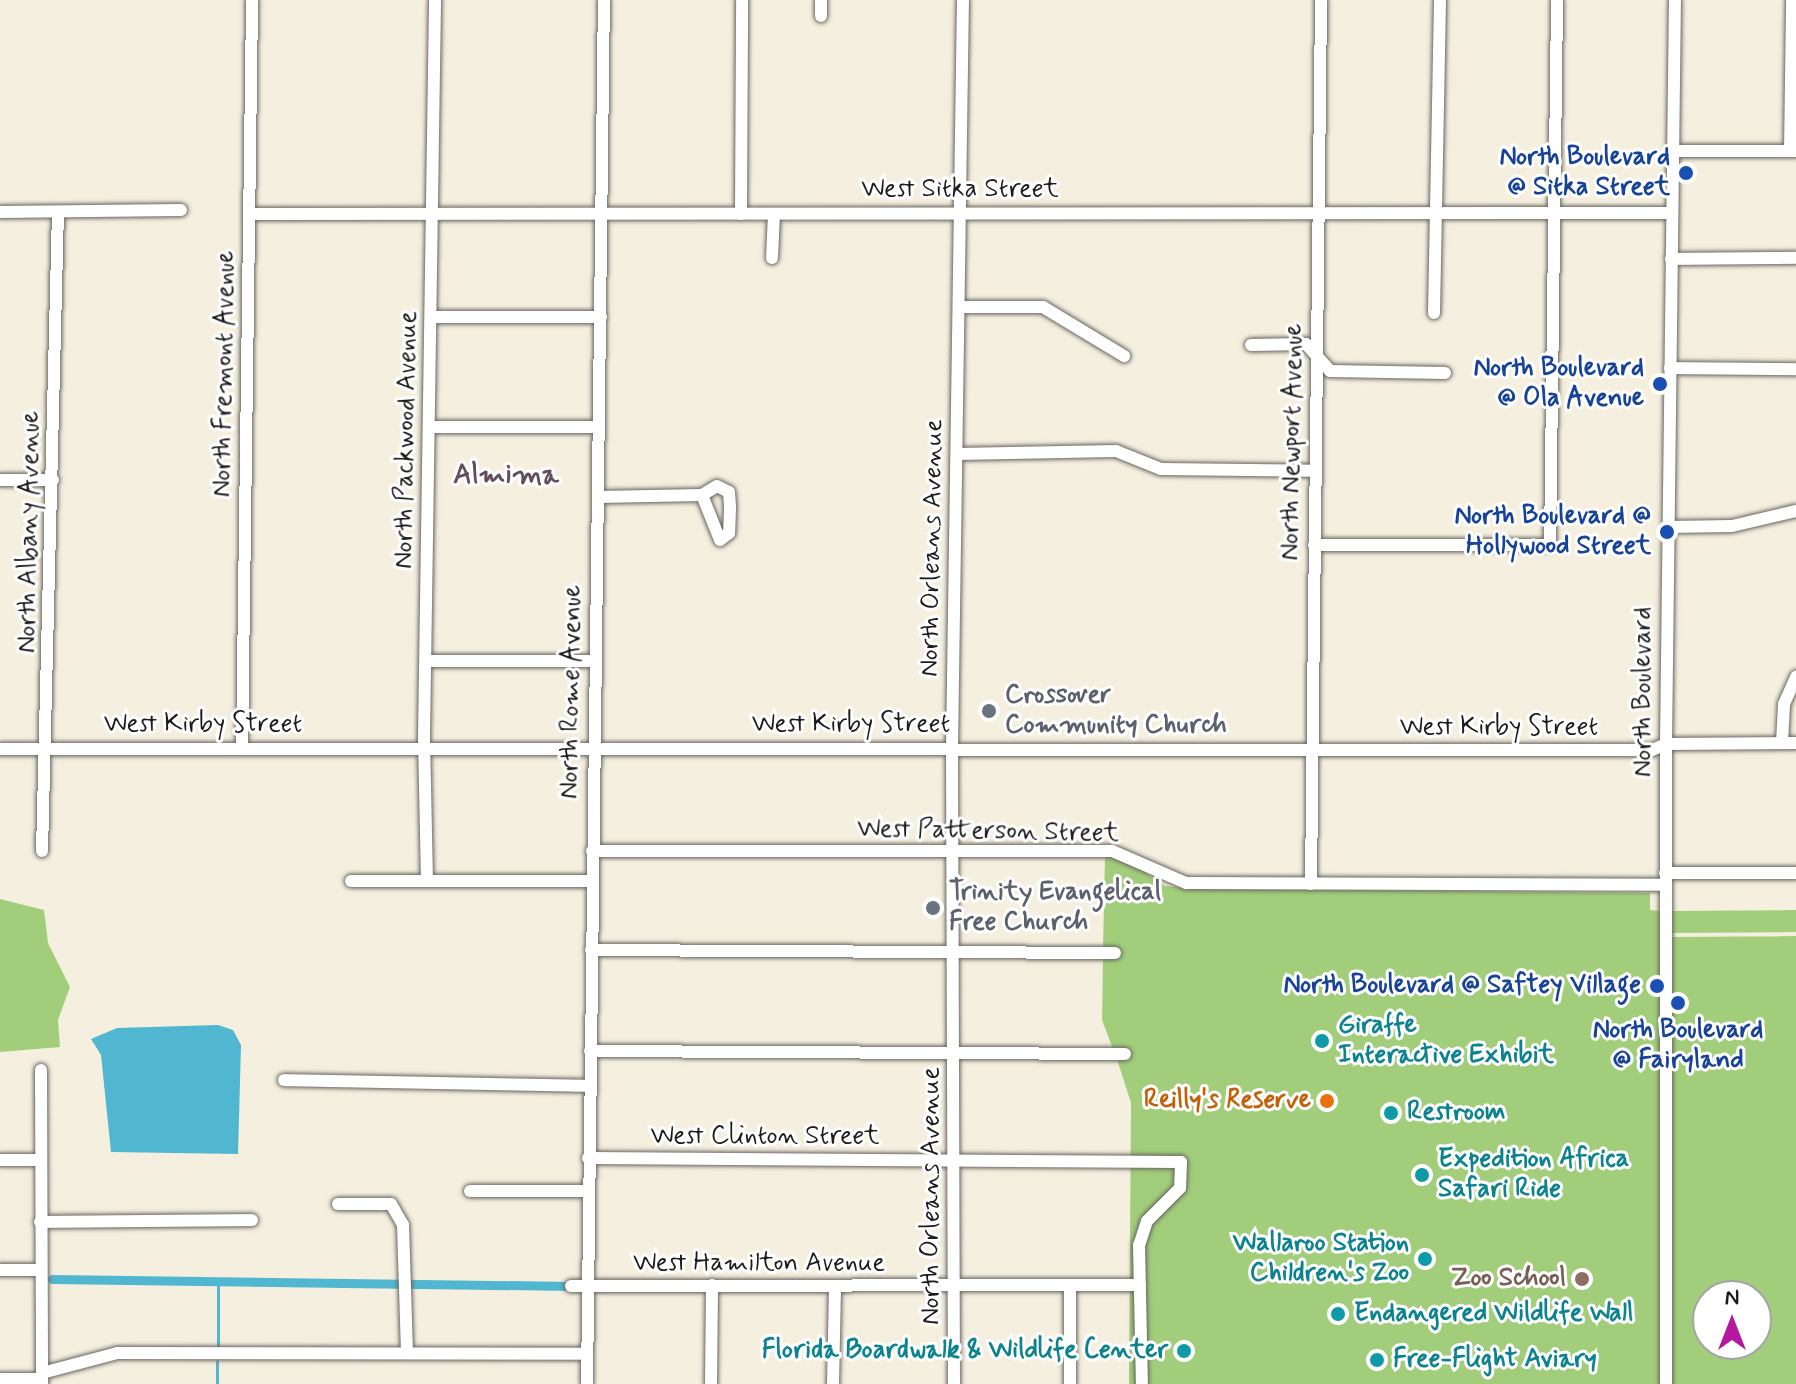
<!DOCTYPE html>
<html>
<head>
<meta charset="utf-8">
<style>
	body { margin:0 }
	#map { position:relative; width:1796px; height:1384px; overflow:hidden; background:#f5efdf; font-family:Mynerve,sans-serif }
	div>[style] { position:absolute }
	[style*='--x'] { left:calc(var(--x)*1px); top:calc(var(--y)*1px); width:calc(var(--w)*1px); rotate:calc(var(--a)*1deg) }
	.green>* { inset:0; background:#a2ce7b }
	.water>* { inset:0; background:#51b7d0 }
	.stream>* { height:3px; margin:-1.5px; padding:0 1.5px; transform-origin:1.5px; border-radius:1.5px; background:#51b7d0 }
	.canal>* { height:9px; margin:-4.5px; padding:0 4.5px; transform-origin:4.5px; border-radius:4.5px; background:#51b7d0 }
	.roads { filter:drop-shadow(0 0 2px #686660) drop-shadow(0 0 2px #686660) }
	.minor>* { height:12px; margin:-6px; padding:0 6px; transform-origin:6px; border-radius:6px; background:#fff }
	.dots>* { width:22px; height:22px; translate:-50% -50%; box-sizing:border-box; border:4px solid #fff; border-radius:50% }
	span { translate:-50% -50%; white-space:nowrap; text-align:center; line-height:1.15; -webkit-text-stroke:6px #fff; paint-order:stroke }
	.transit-label { font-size:26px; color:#164399; font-weight:700 }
	.right { translate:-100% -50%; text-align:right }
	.street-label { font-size:26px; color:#1c1c1c }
	.worship-label { font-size:26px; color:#5b616d; font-weight:700 }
	.left { translate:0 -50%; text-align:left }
	.culture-label { font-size:26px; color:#0d838f; font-weight:700 }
	.food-label { font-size:26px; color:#c56008; font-weight:700 }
	.education-label { font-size:26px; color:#785e54; font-weight:700 }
	.neighbourhood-label { font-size:28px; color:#614f5e; font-weight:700 }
	.north { position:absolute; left:1692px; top:1280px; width:80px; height:80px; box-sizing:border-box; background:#fff; border:2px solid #a4a4a4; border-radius:50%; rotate:0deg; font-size:22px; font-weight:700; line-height:32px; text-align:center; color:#1c1c1c }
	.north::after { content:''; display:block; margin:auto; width:28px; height:36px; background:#b5179e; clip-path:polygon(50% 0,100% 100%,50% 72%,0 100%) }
</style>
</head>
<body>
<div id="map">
	<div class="green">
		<i style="clip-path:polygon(1105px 856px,1125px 859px,1165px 886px,1186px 888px,1650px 893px,1650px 910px,1661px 911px,1661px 1384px,1129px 1384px,1131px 1103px,1117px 1059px,1129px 1059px,1129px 1049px,1113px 1049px,1102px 1020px,1103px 958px,1120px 957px,1119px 948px,1103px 948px)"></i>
		<i style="clip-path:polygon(0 899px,44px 910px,48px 943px,70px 987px,58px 1020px,60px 1047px,0 1052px)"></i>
		<i style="clip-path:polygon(1796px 910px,1796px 932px,1670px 933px,1670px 911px)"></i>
		<i style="clip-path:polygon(evenodd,1796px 936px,1796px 1384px,1669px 1384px,1670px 937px,1796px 936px,1708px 1296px,1756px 1296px,1756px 1344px,1708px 1344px,1708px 1296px)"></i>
	</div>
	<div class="water">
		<i style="clip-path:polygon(218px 1025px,233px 1030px,241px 1045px,238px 1154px,111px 1152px,101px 1055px,91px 1039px,117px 1028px)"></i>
	</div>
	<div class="stream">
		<i style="--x:218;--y:1347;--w:65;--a:-90"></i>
		<i style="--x:217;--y:1361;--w:23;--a:90"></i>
	</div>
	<div class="canal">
		<i style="--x:52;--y:1279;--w:519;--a:0.77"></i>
	</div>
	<div class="roads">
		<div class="minor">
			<i style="--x:821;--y:0;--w:16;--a:90"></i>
			<i style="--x:1673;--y:151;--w:123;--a:0"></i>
			<i style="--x:1790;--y:151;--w:151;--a:-89.2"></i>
			<i style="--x:0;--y:212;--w:181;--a:-0.6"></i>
			<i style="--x:249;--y:214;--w:1422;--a:-0.04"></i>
			<i style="--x:741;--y:214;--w:214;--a:-89.7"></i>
			<i style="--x:772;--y:258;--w:44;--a:-87.4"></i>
			<i style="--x:1671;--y:259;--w:125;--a:-0.5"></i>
			<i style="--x:959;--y:307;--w:84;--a:0"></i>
			<i style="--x:1043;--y:307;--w:95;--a:31.2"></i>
			<i style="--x:1434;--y:313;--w:313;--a:-88.9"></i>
			<i style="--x:431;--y:317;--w:170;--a:0"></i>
			<i style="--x:1251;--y:345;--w:55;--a:-1"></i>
			<i style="--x:1306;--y:344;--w:36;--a:48"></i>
			<i style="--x:1330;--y:371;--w:115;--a:1"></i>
			<i style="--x:1670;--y:368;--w:126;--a:0.5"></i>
			<i style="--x:429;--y:427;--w:170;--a:0"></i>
			<i style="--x:957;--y:454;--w:159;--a:-1.1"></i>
			<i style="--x:1116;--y:451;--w:48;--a:21.8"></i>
			<i style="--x:1161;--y:469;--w:153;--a:0.7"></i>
			<i style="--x:0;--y:480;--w:53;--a:0"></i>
			<i style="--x:717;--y:486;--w:13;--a:27"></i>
			<i style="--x:729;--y:492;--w:16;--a:86"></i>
			<i style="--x:730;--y:508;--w:25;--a:92"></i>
			<i style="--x:729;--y:533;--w:11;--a:142"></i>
			<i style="--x:720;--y:540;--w:48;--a:-111.8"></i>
			<i style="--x:702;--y:495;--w:17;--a:-31"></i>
			<i style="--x:598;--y:497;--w:104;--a:-1.1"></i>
			<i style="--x:1668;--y:527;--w:64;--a:-0.9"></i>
			<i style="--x:1732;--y:526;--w:66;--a:-13.2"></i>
			<i style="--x:1314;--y:545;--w:236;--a:0"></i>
			<i style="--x:1550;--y:545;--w:545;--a:-89.26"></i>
			<i style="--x:426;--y:661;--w:169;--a:0"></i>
			<i style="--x:1782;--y:743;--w:39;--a:-87"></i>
			<i style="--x:1784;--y:704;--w:30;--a:-66"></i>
			<i style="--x:242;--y:748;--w:748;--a:-89.23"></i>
			<i style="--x:0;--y:749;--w:1652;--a:0.03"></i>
			<i style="--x:1652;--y:750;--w:15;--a:-23"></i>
			<i style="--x:1666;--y:744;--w:130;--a:-0.4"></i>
			<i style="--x:42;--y:851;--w:639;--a:-88.57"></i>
			<i style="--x:592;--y:851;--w:520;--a:0"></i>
			<i style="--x:1112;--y:851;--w:81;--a:23.4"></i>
			<i style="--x:1186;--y:883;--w:479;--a:0.2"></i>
			<i style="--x:1665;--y:873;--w:131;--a:0"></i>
			<i style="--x:351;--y:881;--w:241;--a:0"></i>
			<i style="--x:427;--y:881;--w:145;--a:-91.2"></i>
			<i style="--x:424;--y:736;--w:736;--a:-89.14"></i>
			<i style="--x:1311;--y:884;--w:884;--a:-89.35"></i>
			<i style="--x:591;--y:950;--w:524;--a:0.33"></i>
			<i style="--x:590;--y:1051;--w:535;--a:0.32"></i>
			<i style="--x:41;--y:1070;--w:314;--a:89.8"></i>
			<i style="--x:284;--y:1080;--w:306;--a:1.1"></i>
			<i style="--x:588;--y:1158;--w:593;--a:0.39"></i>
			<i style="--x:1181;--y:1162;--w:26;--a:92"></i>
			<i style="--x:1180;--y:1188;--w:47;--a:135"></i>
			<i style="--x:1147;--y:1221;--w:25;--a:108"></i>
			<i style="--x:1139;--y:1245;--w:139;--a:88.8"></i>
			<i style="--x:0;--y:1160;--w:39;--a:0"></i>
			<i style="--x:470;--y:1191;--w:118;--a:0"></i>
			<i style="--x:338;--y:1204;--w:53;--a:0"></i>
			<i style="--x:391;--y:1204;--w:24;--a:60"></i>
			<i style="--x:403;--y:1225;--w:128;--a:88.2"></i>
			<i style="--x:40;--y:1222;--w:212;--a:-0.5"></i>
			<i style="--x:0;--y:1270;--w:40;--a:0"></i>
			<i style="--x:571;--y:1286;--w:569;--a:-0.1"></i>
			<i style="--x:1070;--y:1286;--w:98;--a:90"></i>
			<i style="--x:42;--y:1373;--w:78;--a:-14.9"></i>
			<i style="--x:117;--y:1353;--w:470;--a:0.1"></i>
			<i style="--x:0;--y:1379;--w:42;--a:0"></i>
			<i style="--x:587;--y:1384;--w:1384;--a:-89.3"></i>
			<i style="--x:711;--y:1384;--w:99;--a:-89.4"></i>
			<i style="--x:833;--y:1384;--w:98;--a:-88.8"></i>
			<i style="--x:954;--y:1384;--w:636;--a:-90.18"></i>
			<i style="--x:952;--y:748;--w:748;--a:-89.16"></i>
			<i style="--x:1666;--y:1384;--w:640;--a:-90"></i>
			<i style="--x:1666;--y:744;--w:744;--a:-89.31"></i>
		</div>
	</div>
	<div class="dots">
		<i style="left:1686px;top:173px;background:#1a4fb4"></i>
		<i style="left:1660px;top:384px;background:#1a4fb4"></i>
		<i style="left:1667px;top:532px;background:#1a4fb4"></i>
		<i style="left:989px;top:711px;background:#6b7280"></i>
		<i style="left:933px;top:908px;background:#6b7280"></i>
		<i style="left:1657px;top:986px;background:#1a4fb4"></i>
		<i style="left:1678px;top:1003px;background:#1a4fb4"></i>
		<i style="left:1322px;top:1041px;background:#0f9aa8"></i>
		<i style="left:1327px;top:1101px;background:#e8710a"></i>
		<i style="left:1391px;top:1113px;background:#0f9aa8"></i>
		<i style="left:1422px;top:1175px;background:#0f9aa8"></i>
		<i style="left:1425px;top:1259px;background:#0f9aa8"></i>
		<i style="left:1582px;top:1279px;background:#8d6e63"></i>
		<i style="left:1338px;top:1314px;background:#0f9aa8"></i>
		<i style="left:1184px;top:1351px;background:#0f9aa8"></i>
		<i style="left:1377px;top:1360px;background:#0f9aa8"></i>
	</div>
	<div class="transit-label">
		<span class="right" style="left:1670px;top:173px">North Boulevard<br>@ Sitka Street</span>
		<span class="right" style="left:1644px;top:384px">North Boulevard<br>@ Ola Avenue</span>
		<span class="right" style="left:1651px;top:532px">North Boulevard @<br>Hollywood Street</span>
		<span class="right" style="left:1641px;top:986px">North Boulevard @ Saftey Village</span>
		<span style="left:1678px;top:1046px">North Boulevard<br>@ Fairyland</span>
	</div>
	<div class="street-label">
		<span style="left:960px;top:190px">West Sitka Street</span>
		<span style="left:225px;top:374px;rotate:-89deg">North Fremont Avenue</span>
		<span style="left:407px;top:440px;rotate:-89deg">North Packwood Avenue</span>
		<span style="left:1293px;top:442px;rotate:-89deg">North Newport Avenue</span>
		<span style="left:30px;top:532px;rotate:-89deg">North Albany Avenue</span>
		<span style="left:933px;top:548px;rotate:-89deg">North Orleans Avenue</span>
		<span style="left:572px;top:692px;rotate:-89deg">North Rome Avenue</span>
		<span style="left:1644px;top:692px;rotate:-90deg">North Boulevard</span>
		<span style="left:203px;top:725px">West Kirby Street</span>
		<span style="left:851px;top:725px">West Kirby Street</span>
		<span style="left:1499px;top:728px">West Kirby Street</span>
		<span style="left:988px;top:832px;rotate:1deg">West Patterson Street</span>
		<span style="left:765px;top:1137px">West Clinton Street</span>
		<span style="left:932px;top:1196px;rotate:-90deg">North Orleans Avenue</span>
		<span style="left:759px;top:1264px">West Hamilton Avenue</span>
	</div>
	<div class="worship-label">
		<span class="left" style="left:1005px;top:711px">Crossover<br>Community Church</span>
		<span class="left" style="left:949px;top:908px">Trinity Evangelical<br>Free Church</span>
	</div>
	<div class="culture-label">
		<span class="left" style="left:1338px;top:1041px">Giraffe<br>Interactive Exhibit</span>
		<span class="left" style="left:1407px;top:1113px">Restroom</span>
		<span class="left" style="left:1438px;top:1175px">Expedition Africa<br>Safari Ride</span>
		<span class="right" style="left:1409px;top:1259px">Wallaroo Station<br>Children's Zoo</span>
		<span class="left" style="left:1354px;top:1314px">Endangered Wildlife Wall</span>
		<span class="right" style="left:1168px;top:1351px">Florida Boardwalk &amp; Wildlife Center</span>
		<span class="left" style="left:1393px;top:1360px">Free-Flight Aviary</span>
	</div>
	<div class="food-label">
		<span class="right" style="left:1311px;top:1101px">Reilly's Reserve</span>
	</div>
	<div class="education-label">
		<span class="right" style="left:1566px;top:1279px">Zoo School</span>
	</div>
	<div class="neighbourhood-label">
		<span style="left:506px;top:476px">Almima</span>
	</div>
	<div class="north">N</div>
</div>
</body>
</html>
